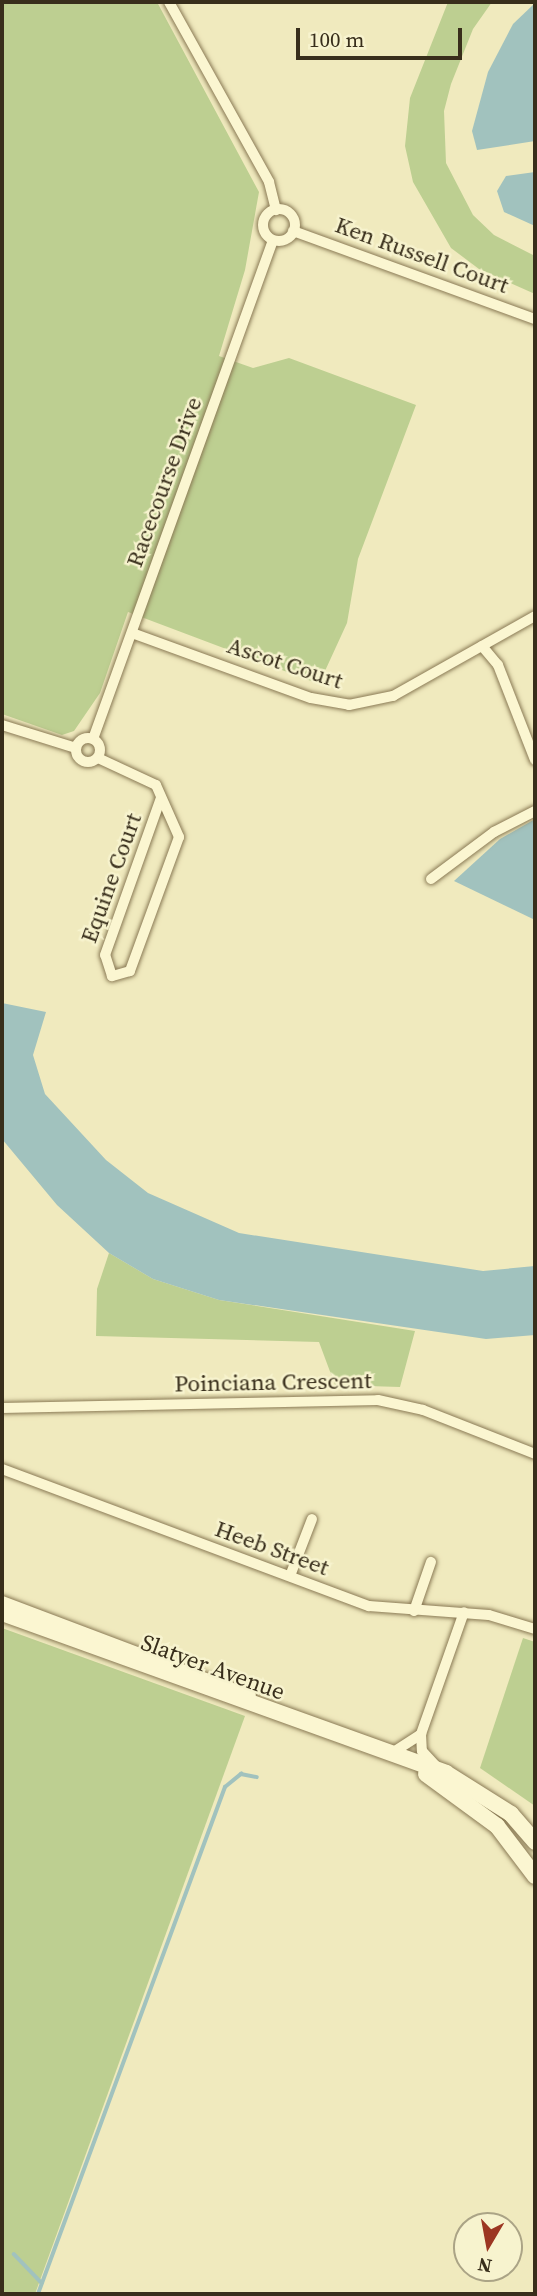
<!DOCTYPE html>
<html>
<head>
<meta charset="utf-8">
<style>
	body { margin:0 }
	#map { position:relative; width:537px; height:2296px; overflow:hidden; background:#f0eabe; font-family:"Source Serif 4",serif }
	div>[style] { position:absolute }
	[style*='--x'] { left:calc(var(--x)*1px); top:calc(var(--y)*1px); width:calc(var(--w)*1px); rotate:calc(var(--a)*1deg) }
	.green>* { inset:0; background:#bdcf91 }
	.water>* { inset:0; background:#a1c2be }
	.stream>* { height:3.5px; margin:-1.75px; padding:0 1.75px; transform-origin:1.75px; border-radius:1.75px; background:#a1c2be }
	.roads { filter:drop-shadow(0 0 2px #8a7a55) drop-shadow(0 0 2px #8a7a55) }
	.street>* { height:10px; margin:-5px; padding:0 5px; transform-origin:5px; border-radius:5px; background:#fbf6d1 }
	.street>.ring { margin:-5px; padding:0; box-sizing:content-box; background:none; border:10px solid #fbf6d1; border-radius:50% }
	.secondary>* { height:16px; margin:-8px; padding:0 8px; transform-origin:8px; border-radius:8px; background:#fbf6d1 }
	span { translate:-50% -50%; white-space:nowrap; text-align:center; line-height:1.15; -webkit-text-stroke:5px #f7f3ce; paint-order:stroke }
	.street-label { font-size:23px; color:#382e1b }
	.frame { position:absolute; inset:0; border:4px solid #382e1b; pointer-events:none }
	.north { position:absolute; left:453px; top:2212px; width:70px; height:70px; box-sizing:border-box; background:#f7f3ce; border:2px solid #aba486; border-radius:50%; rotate:190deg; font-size:19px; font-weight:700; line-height:28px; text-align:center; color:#382e1b }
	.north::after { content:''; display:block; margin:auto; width:24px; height:32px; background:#9c3622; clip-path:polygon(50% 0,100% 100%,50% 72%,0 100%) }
	.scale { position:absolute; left:296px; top:28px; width:166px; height:32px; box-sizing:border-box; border:4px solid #382e1b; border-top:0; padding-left:9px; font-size:21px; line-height:24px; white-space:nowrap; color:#382e1b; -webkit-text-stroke:5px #f7f3ce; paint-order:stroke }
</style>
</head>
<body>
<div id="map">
	<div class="green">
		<i style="clip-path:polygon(2px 2px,157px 2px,259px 192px,245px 270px,219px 356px,253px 368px,289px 358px,416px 405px,358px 559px,347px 623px,319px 684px,128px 612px,100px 693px,74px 731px,62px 735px,2px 714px)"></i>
		<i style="clip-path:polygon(448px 2px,492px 2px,473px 29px,451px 84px,444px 111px,446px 163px,473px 215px,494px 235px,535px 256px,535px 294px,479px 269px,451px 248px,413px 182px,405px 146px,410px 98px)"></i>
		<i style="clip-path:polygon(109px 1253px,153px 1279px,219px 1300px,415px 1331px,400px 1387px,335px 1385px,319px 1342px,96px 1336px,97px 1289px)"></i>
		<i style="clip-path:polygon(2px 1628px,245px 1716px,35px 2294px,2px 2294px)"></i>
		<i style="clip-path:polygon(523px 1638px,535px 1642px,535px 1806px,480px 1768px)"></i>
	</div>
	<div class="water">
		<i style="clip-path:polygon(535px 3px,535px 141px,477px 150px,472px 131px,488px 72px,513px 24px)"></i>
		<i style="clip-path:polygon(535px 172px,535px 226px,504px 212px,497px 191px,506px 176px)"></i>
		<i style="clip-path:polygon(535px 819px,535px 920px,454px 881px,500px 839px)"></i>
		<i style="clip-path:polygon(2px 1003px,46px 1012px,33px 1055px,45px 1094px,106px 1160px,148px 1193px,239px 1233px,483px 1271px,535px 1266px,535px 1335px,486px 1339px,219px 1300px,153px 1279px,109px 1253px,57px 1205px,2px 1139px)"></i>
	</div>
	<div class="stream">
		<i style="--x:14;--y:2254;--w:40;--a:46"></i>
		<i style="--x:38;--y:2294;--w:540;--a:-69.75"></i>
		<i style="--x:225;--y:1787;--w:21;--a:-39"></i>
		<i style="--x:241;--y:1774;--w:16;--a:11"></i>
	</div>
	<div class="roads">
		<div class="street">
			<i style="--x:169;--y:2;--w:206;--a:60.9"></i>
			<i style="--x:269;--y:182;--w:29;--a:76"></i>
			<i class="ring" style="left:263px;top:209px;width:22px;height:22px"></i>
			<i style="--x:293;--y:231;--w:258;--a:20"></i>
			<i style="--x:132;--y:633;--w:190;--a:20"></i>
			<i style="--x:311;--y:698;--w:39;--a:10"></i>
			<i style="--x:349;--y:705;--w:45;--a:-11.6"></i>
			<i style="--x:393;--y:696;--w:163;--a:-29.4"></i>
			<i style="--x:482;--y:646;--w:25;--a:50"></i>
			<i style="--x:498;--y:665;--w:102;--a:68.7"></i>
			<i style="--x:2;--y:725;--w:77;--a:17.3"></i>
			<i class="ring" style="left:76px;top:738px;width:14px;height:14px"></i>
			<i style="--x:93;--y:739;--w:530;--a:-70.16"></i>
			<i style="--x:98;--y:758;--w:64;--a:25"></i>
			<i style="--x:156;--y:785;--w:57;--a:66.1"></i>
			<i style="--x:179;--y:837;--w:143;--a:110.1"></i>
			<i style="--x:130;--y:971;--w:19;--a:164"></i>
			<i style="--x:112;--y:976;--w:22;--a:-108"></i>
			<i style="--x:105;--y:955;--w:167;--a:-70.4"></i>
			<i style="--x:431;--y:879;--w:79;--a:-36.7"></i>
			<i style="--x:494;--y:832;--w:46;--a:-27.1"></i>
			<i style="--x:2;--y:1408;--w:376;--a:-1.2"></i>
			<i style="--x:378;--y:1400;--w:46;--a:12.5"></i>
			<i style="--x:423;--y:1410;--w:120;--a:21.4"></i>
			<i style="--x:2;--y:1469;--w:392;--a:20.5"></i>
			<i style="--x:369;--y:1606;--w:120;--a:4.3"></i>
			<i style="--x:489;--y:1615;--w:48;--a:16.9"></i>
			<i style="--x:290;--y:1576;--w:61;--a:-68.9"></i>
			<i style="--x:2;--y:1601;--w:266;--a:20.7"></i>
			<i style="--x:414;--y:1611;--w:52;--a:-70.9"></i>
			<i style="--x:421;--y:1734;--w:17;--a:87"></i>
			<i style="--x:422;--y:1751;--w:22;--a:47"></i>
			<i style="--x:392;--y:1753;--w:35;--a:-33"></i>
			<i style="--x:421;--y:1734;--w:129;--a:-70.6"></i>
		</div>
		<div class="secondary">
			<i style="--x:2;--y:1613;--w:472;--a:19.8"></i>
			<i style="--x:446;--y:1773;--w:77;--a:32.2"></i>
			<i style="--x:511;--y:1814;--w:37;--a:49"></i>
			<i style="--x:426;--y:1774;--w:88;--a:36.2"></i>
			<i style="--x:497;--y:1826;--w:63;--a:52.8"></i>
		</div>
	</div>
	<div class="street-label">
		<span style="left:422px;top:255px;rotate:20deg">Ken Russell Court</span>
		<span style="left:164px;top:482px;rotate:-70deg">Racecourse Drive</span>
		<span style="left:285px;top:663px;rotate:18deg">Ascot Court</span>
		<span style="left:111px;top:878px;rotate:-70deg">Equine Court</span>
		<span style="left:273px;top:1382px;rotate:-1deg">Poinciana Crescent</span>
		<span style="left:272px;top:1548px;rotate:20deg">Heeb Street</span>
		<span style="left:213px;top:1667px;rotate:20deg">Slatyer Avenue</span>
	</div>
	<div class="frame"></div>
	<div class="north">N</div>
	<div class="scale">100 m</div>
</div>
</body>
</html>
